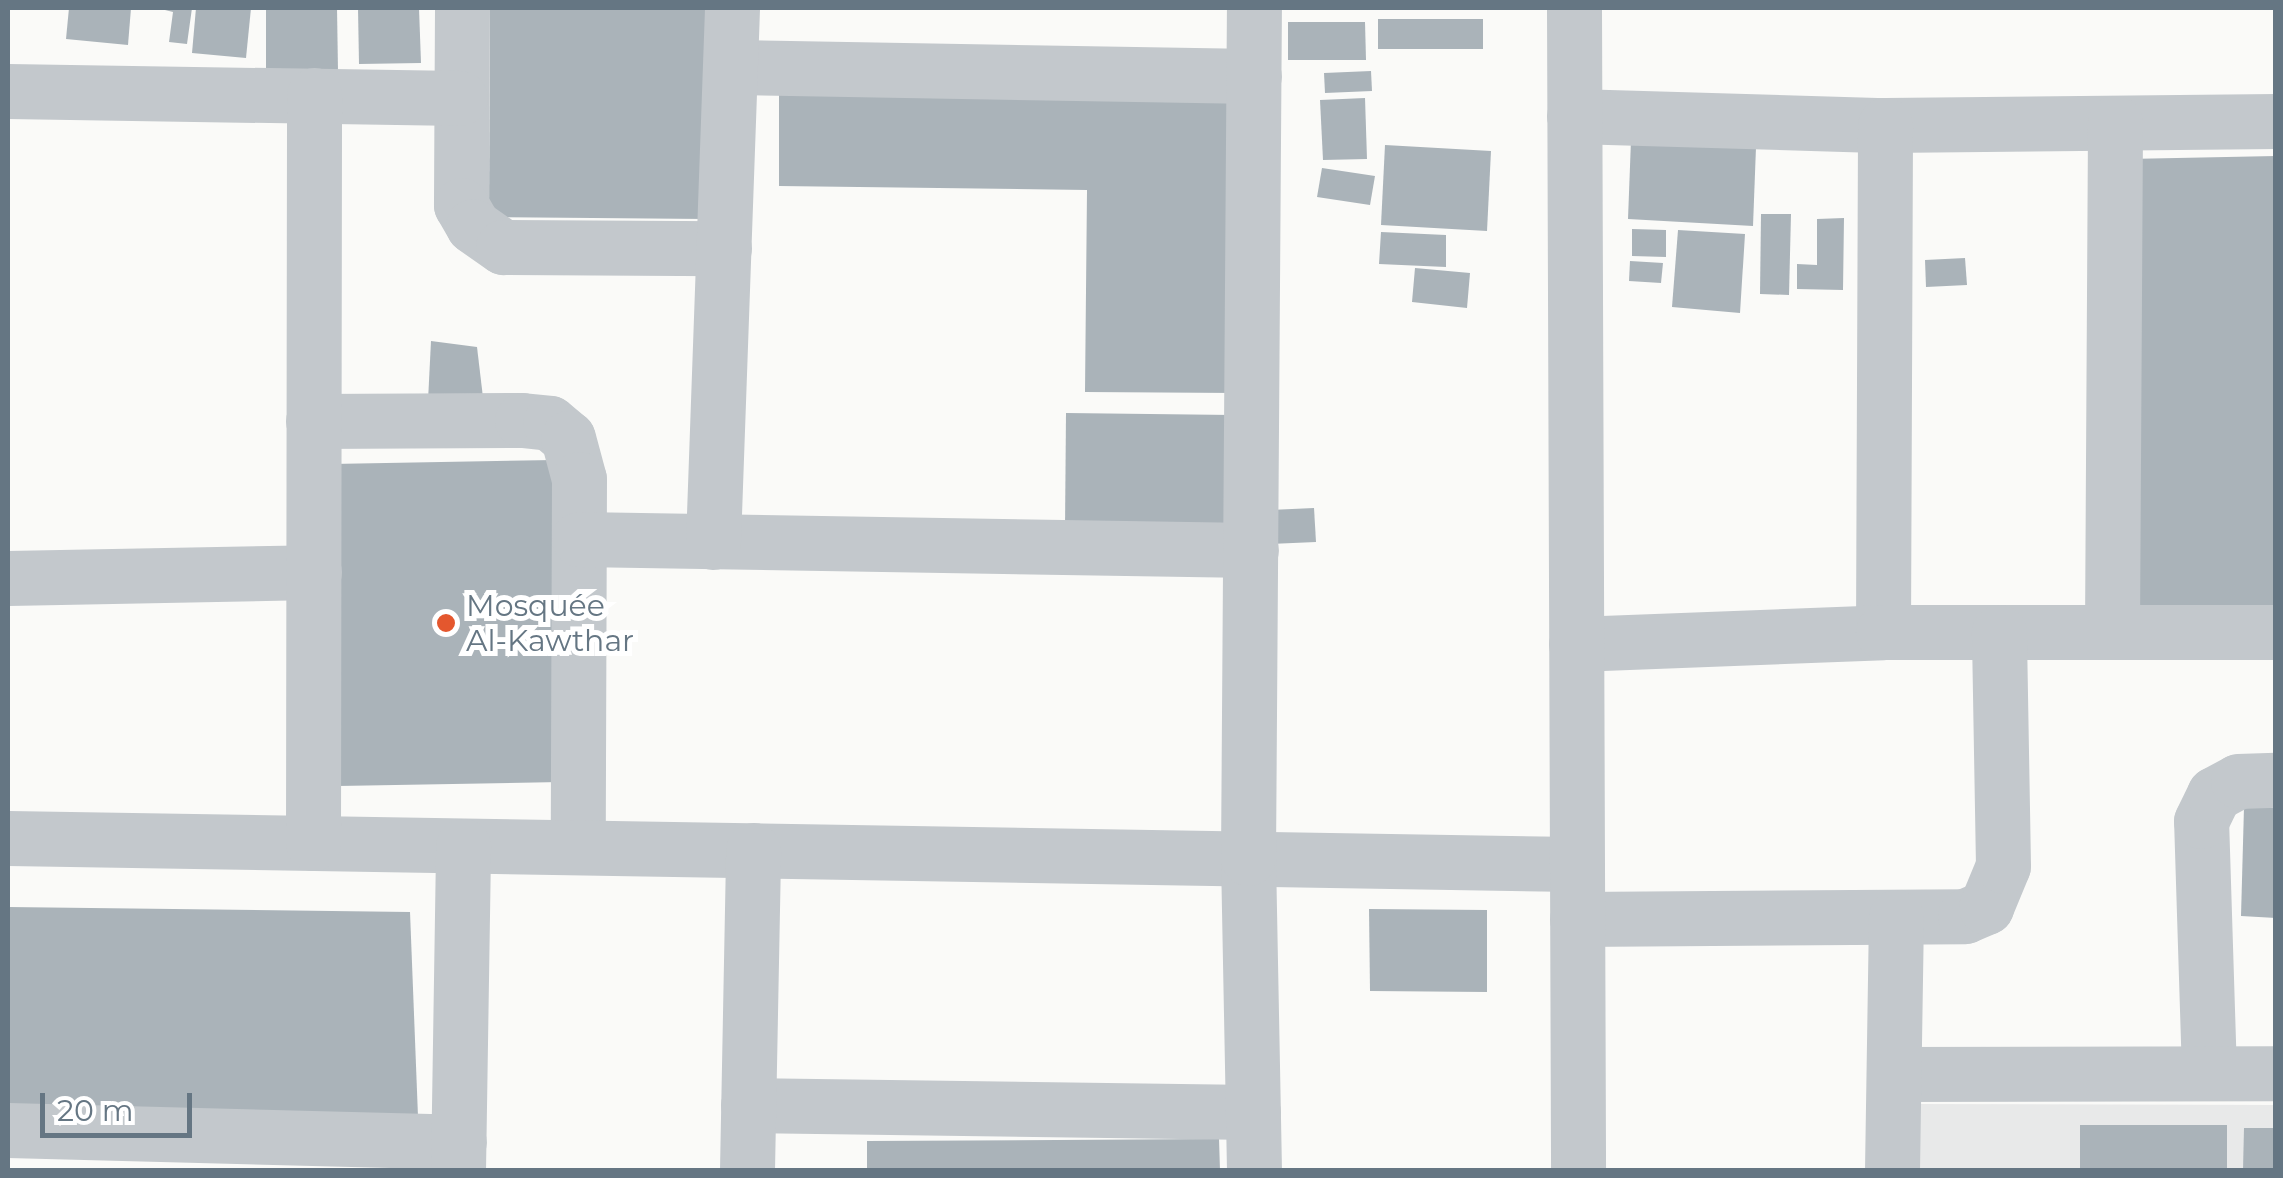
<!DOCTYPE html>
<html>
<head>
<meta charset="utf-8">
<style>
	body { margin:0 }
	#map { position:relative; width:2283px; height:1178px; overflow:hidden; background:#fafaf8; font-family:Montserrat,sans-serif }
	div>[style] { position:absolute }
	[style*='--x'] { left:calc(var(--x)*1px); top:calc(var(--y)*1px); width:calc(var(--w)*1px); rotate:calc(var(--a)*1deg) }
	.built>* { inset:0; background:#e8e9e9 }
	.building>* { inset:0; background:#aab3b9 }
	.minor>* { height:55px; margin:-27.5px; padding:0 27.5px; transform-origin:27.5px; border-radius:27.5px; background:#c3c8cc }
	.tertiary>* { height:55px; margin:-27.5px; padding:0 27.5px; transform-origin:27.5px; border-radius:27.5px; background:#c3c8cc }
	.dots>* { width:28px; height:28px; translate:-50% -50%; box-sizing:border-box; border:5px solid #fff; border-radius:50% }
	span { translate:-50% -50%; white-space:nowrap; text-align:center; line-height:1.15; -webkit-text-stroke:10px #fff; paint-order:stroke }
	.poi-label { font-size:30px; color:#657683 }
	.left { translate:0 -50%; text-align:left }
	.frame { position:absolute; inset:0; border:10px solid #657683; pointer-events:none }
	.scale { position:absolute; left:40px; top:1093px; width:152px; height:45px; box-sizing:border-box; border:5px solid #657683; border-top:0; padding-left:12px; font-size:30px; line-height:35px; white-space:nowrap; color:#657683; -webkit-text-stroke:8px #fff; paint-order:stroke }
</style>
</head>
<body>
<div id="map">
	<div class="built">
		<i style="clip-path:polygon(1910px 1104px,2275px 1105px,2275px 1170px,1910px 1170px)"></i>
	</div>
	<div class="building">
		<i style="clip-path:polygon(69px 8px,131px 8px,128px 45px,66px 39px)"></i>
		<i style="clip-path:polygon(157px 8px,192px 8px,187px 44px,169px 42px,173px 12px)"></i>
		<i style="clip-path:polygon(196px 8px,251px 8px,246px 58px,192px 53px)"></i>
		<i style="clip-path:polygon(266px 8px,337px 8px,338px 71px,266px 71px)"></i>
		<i style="clip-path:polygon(358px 8px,419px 8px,421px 63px,359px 64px)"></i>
		<i style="clip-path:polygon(490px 8px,706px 8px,706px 219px,489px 217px)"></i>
		<i style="clip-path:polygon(1378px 19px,1483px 19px,1483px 49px,1378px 49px)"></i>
		<i style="clip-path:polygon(1288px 22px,1365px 22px,1366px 60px,1288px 60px)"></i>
		<i style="clip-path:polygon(1371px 71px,1372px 91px,1325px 93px,1324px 73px)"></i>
		<i style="clip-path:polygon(779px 83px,1238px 89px,1237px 393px,1085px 392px,1087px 190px,779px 186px)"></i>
		<i style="clip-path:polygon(1365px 98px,1367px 159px,1323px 160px,1320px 100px)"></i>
		<i style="clip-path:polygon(1631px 140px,1756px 147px,1753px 226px,1628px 219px)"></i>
		<i style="clip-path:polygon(1385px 145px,1491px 151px,1487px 231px,1381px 225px)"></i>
		<i style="clip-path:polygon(2276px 156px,2276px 614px,2137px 616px,2127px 159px)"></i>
		<i style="clip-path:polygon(1322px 168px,1375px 176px,1370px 205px,1317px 197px)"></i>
		<i style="clip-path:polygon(1761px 214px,1791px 214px,1789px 295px,1760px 294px)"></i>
		<i style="clip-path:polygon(1844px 218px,1843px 290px,1797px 289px,1797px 264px,1817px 265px,1817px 219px)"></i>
		<i style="clip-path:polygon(1632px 229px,1666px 230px,1666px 257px,1632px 256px)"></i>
		<i style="clip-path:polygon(1678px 230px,1745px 234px,1740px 313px,1672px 307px)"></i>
		<i style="clip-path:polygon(1381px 232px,1446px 235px,1446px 267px,1379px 264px)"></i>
		<i style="clip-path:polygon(1965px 258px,1967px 285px,1926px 287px,1925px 260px)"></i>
		<i style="clip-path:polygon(1630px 261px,1663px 263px,1661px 283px,1629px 281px)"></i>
		<i style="clip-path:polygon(1415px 268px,1470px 273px,1467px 308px,1412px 302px)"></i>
		<i style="clip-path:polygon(431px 341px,477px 347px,484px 406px,428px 401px)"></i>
		<i style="clip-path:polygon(1066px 413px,1233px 415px,1232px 532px,1065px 529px)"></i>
		<i style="clip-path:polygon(554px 460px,561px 782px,338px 786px,331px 464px)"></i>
		<i style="clip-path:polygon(1314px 508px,1316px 542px,1269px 544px,1268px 510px)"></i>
		<i style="clip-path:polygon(2244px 807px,2276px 808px,2276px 918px,2241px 916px)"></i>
		<i style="clip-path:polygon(8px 907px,410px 912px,419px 1142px,8px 1130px)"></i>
		<i style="clip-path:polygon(1369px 909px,1487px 910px,1487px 992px,1370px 991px)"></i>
		<i style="clip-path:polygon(2080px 1125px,2227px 1125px,2227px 1170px,2080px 1170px)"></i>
		<i style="clip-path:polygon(2244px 1128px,2276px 1128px,2276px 1170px,2243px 1170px)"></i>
		<i style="clip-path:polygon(1219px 1139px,1220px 1170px,867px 1170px,867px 1141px)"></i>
	</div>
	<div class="minor">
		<i style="--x:462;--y:8;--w:197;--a:90.3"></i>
		<i style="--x:461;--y:205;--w:24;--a:60"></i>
		<i style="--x:473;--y:226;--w:37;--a:35"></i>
		<i style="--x:503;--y:247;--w:221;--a:0.3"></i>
		<i style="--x:731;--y:67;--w:523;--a:0.99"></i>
		<i style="--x:8;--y:91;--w:452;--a:0.9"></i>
		<i style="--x:1574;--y:116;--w:311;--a:1.7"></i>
		<i style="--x:1885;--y:125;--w:391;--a:-0.6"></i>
		<i style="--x:313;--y:421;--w:209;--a:-0.3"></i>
		<i style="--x:522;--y:420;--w:28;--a:6"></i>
		<i style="--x:550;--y:423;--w:23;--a:40"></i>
		<i style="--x:568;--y:438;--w:42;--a:75"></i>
		<i style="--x:579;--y:479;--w:368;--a:90.2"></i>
		<i style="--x:579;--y:539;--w:672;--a:0.94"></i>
		<i style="--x:713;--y:542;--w:534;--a:-87.96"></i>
		<i style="--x:8;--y:578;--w:306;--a:-1.1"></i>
		<i style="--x:1883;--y:632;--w:507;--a:-89.77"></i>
		<i style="--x:2112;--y:632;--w:509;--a:-89.66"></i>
		<i style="--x:1576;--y:644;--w:307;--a:-2.2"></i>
		<i style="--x:1883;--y:632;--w:393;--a:0"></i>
		<i style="--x:8;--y:838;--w:1568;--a:0.95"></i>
		<i style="--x:313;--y:843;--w:748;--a:-89.92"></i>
		<i style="--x:1577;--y:919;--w:388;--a:-0.4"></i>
		<i style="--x:1965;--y:916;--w:23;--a:-23"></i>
		<i style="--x:1986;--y:907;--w:44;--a:-67.5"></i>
		<i style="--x:2003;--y:866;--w:234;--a:-91"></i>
		<i style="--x:2209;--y:1073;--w:252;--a:-91.8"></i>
		<i style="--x:2201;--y:821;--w:30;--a:-64"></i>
		<i style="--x:2214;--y:794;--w:27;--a:-28"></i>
		<i style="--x:2238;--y:781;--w:38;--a:-2"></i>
		<i style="--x:1894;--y:1074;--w:382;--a:-0.1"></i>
		<i style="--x:748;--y:1105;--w:505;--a:0.79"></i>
		<i style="--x:8;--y:1130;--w:451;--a:1.5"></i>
		<i style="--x:458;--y:1170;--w:324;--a:-89.1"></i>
		<i style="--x:747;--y:1170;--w:320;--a:-88.9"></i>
		<i style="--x:1254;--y:1170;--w:312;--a:-91.1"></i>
		<i style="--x:1248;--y:858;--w:850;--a:-89.6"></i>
		<i style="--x:1892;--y:1170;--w:253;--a:-89.1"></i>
	</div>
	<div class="tertiary">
		<i style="--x:1574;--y:8;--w:1162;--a:89.8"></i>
	</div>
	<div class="dots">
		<i style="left:446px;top:623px;background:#e4572e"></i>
	</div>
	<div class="poi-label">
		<span class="left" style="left:466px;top:623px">Mosquée<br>Al-Kawthar</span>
	</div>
	<div class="frame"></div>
	<div class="scale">20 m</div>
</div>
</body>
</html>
